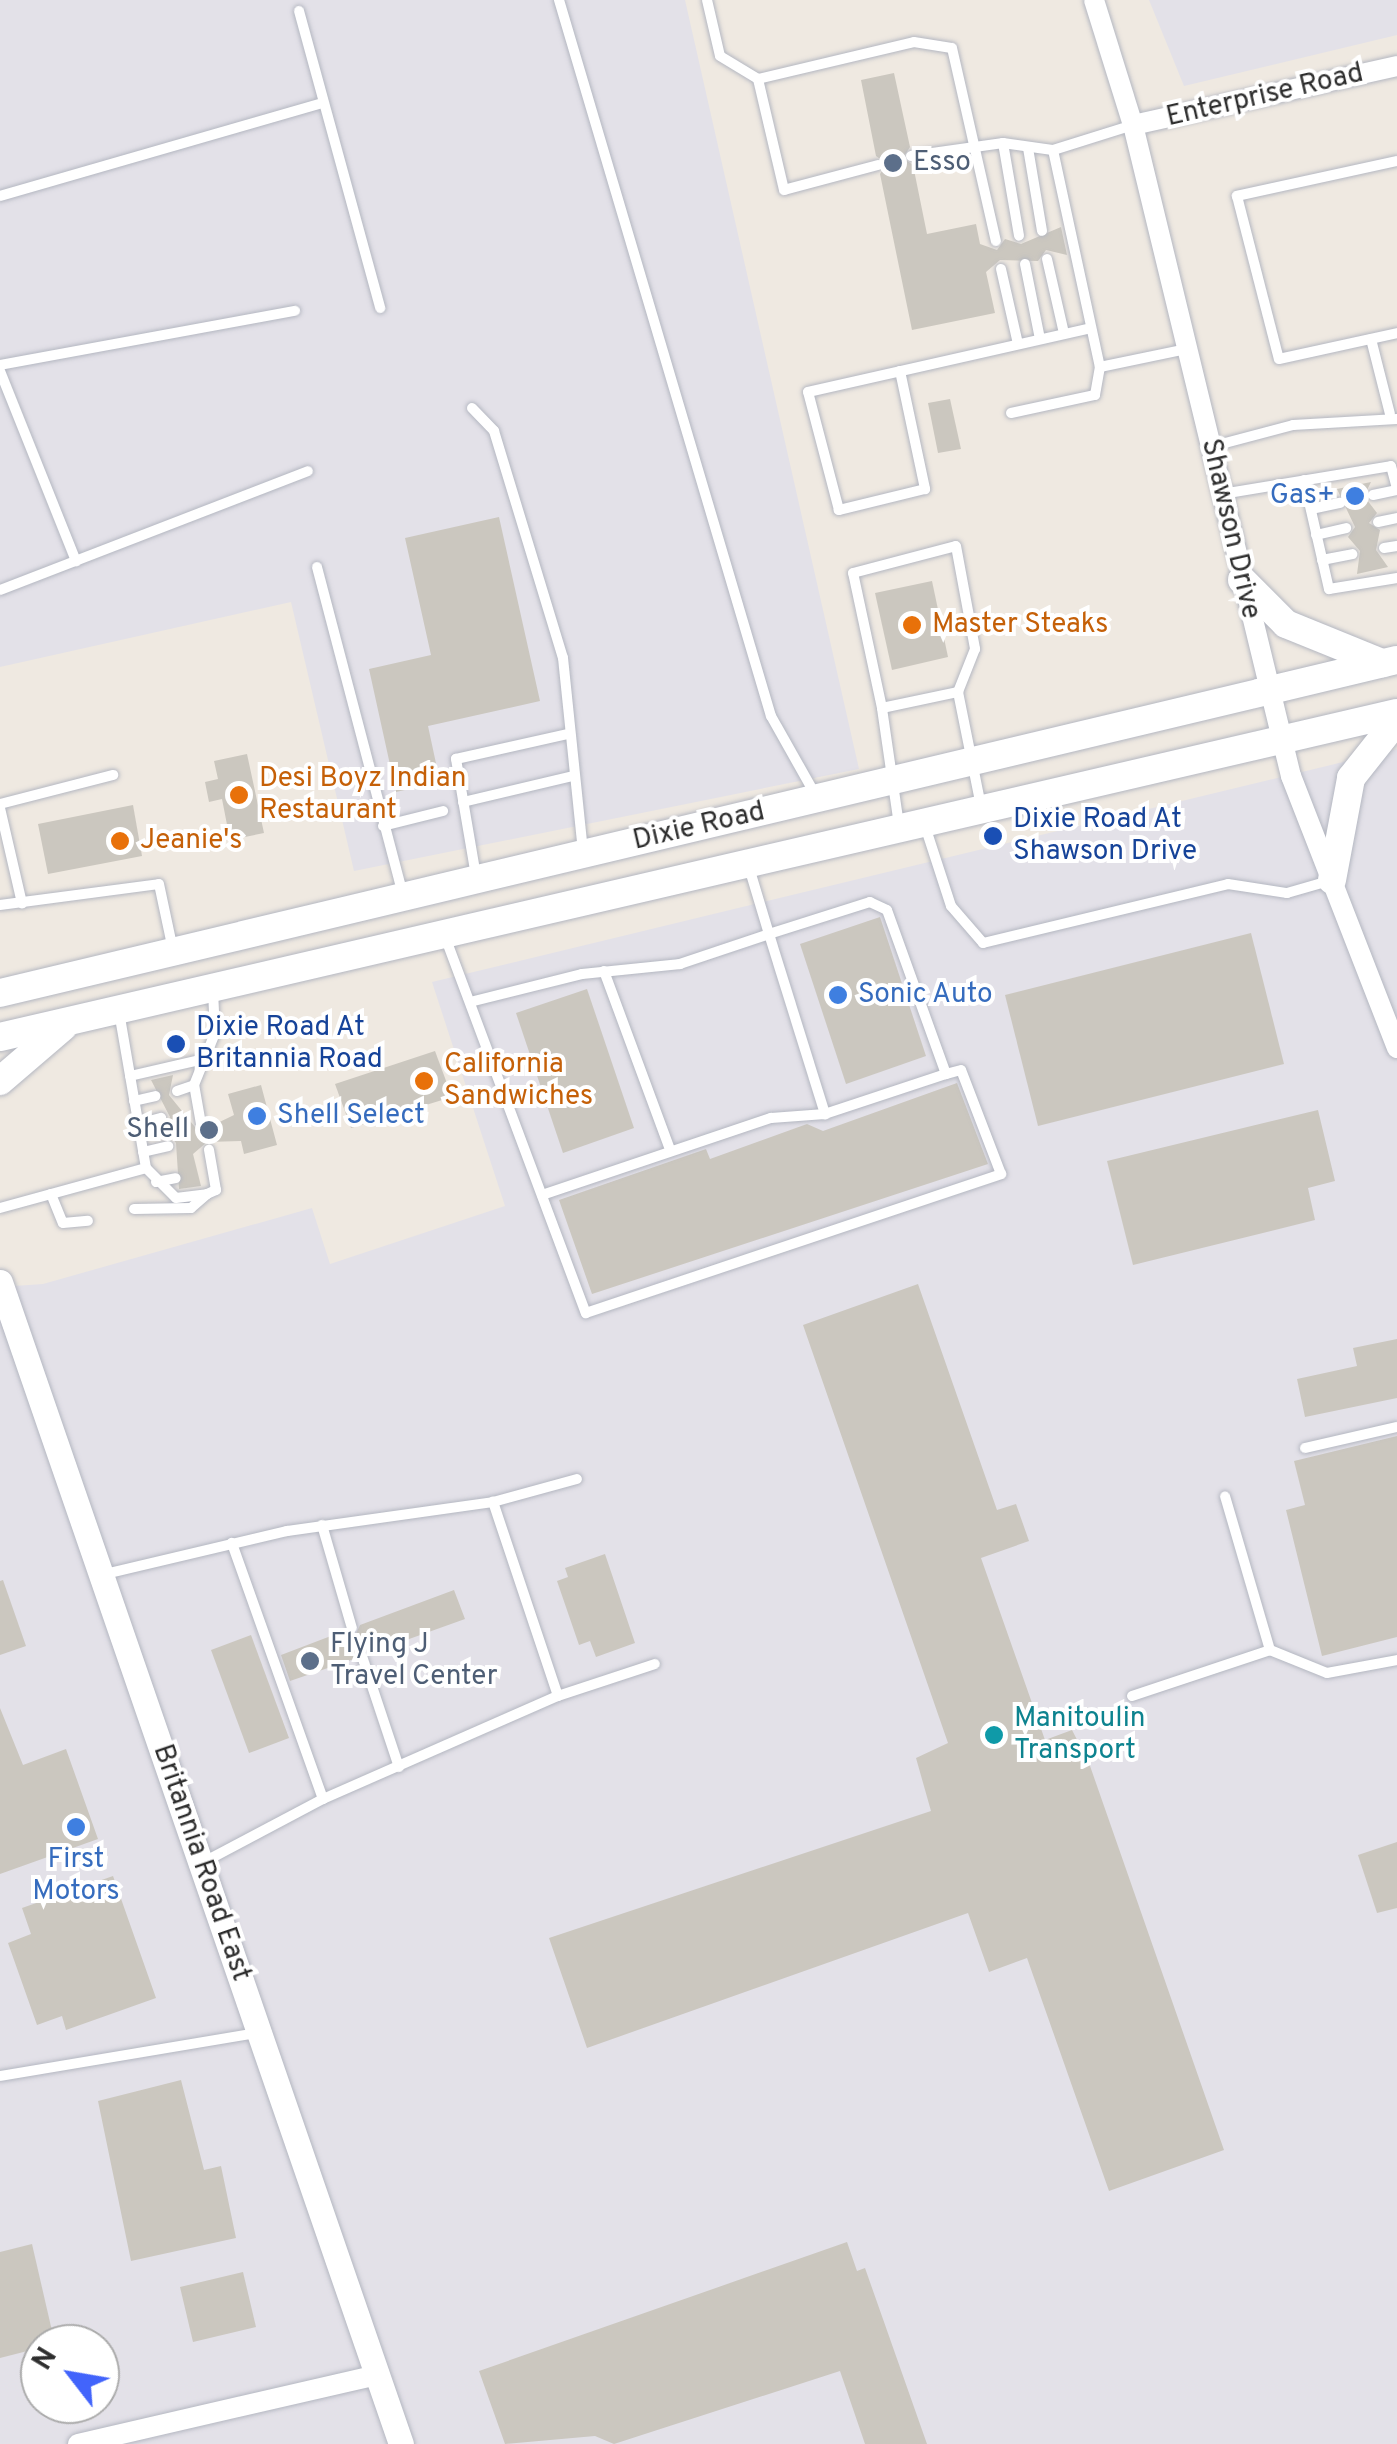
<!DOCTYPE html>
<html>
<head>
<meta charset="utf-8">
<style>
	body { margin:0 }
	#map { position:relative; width:1397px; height:2444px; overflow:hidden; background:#efe9e1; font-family:Overpass,sans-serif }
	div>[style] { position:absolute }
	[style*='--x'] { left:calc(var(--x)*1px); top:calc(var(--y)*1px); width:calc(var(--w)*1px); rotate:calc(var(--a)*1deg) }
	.industrial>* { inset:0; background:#e3e1e8 }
	.building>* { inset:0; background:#cbc7bf }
	.roads { filter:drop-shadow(0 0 2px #b4b7c1) drop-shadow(0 0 2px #b4b7c1) }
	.service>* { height:10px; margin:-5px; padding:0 5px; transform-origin:5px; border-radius:5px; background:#fff }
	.minor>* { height:20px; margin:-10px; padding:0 10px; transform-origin:10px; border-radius:10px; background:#fff }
	.tertiary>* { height:25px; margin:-12.5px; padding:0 12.5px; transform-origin:12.5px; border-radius:12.5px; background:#fff }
	.secondary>* { height:28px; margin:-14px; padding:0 14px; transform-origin:14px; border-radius:14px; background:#fff }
	.dots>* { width:28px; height:28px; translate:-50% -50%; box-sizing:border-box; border:5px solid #fff; border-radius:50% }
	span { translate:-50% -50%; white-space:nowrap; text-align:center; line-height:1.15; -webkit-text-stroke:8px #fff; paint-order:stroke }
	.street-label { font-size:28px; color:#2e2e2e }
	.service-label { font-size:28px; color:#4e5e75 }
	.left { translate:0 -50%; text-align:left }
	.right { translate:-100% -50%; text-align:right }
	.shop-label { font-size:28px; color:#366cbe }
	.food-label { font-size:28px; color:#c56008 }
	.transit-label { font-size:28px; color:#164399 }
	.culture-label { font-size:28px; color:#0d838f }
	.north { position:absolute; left:20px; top:2324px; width:100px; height:100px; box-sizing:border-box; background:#fff; border:2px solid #ababab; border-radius:50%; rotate:301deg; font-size:28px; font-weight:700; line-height:40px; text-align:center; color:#2e2e2e }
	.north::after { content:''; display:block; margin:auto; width:35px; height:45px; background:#4264fb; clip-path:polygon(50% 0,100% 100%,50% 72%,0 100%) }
</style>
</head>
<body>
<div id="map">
	<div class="industrial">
		<i style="clip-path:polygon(0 0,685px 0,859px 769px,354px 871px,291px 602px,0 667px)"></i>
		<i style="clip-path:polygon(1149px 0,1397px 0,1397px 35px,1184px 86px)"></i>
		<i style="clip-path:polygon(evenodd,1397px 749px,1397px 2444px,0 2444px,0 1287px,43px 1284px,312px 1208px,330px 1264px,505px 1206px,432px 982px,1397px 749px,40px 2344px,100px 2344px,100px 2404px,40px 2404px,40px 2344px)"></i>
	</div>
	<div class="building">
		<i style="clip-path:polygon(894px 73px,910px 147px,903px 158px,913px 165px,927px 234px,976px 224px,980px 244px,997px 250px,1005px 239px,1021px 244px,1061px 227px,1067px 255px,1046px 250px,1038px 261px,1000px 260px,986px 272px,995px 313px,912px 330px,880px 174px,887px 164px,876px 156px,861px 80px)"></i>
		<i style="clip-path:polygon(950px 399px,961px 449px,938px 453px,928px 403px)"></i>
		<i style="clip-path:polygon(1371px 482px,1364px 496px,1377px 513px,1369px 523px,1380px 530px,1376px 550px,1388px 567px,1357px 574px,1360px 551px,1348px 537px,1355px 527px,1337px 489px)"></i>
		<i style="clip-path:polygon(499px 517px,540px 701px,428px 726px,440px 782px,396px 792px,369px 669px,431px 655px,405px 538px)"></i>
		<i style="clip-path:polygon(932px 581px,948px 657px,892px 670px,875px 593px)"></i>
		<i style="clip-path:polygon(247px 754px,264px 833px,230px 840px,222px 799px,209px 802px,205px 782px,218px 779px,214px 761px)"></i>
		<i style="clip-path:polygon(133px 805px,142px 856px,48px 874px,38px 824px)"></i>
		<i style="clip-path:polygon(880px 917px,926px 1056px,846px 1084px,800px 944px)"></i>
		<i style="clip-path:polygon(1251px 933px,1284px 1064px,1038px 1126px,1005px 995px)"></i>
		<i style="clip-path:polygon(587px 989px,634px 1128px,563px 1153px,516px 1013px)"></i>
		<i style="clip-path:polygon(435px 1051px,452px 1097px,351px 1128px,335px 1084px)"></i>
		<i style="clip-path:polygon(173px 1075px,169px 1095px,199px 1132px,234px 1115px,228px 1094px,261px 1085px,277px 1145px,244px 1154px,241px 1141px,207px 1142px,193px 1154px,201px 1186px,179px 1189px,176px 1143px,163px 1127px,170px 1117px,151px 1080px)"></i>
		<i style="clip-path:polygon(957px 1083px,988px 1164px,592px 1294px,559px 1200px,706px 1149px,710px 1159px,807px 1124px,823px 1131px)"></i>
		<i style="clip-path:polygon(1318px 1110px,1335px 1181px,1308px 1188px,1315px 1220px,1133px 1265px,1107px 1161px)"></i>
		<i style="clip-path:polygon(918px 1284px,997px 1510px,1016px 1504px,1029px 1541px,981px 1558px,1045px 1740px,1072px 1730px,1089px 1763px,1224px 2150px,1109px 2191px,1027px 1958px,989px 1972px,968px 1913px,587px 2048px,549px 1938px,931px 1811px,916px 1758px,948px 1743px,803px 1325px)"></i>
		<i style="clip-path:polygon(1397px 1339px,1397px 1398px,1305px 1417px,1297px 1379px,1357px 1366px,1353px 1348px)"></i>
		<i style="clip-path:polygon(1397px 1436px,1397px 1637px,1322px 1656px,1286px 1510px,1305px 1505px,1294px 1461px)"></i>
		<i style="clip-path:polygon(605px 1554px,635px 1643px,596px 1657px,590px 1641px,579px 1645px,557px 1581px,568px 1577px,565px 1568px)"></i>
		<i style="clip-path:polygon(3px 1580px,26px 1646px,0 1655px,0 1581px)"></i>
		<i style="clip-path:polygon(454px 1590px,465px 1619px,370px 1653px,358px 1648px,354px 1659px,290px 1681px,281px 1655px,344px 1631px,355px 1636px,360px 1625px)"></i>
		<i style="clip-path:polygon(251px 1635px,289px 1738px,249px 1753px,211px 1650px)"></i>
		<i style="clip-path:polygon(0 1708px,23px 1765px,66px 1749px,98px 1839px,0 1874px)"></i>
		<i style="clip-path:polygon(1397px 1842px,1397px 1908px,1377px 1913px,1358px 1855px)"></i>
		<i style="clip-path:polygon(113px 1876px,156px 1998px,66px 2030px,62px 2016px,37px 2025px,8px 1943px,31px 1934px,22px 1908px)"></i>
		<i style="clip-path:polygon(181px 2080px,204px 2170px,221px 2166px,236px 2238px,131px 2261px,98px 2101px)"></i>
		<i style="clip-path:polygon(847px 2242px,857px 2271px,865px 2268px,927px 2444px,865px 2444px,840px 2371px,614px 2444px,595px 2436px,505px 2444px,479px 2371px)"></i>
		<i style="clip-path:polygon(32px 2244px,55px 2344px,0 2358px,0 2252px)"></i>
		<i style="clip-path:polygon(243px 2272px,256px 2327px,193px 2342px,180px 2287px)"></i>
	</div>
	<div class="roads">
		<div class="service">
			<i style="--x:559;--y:0;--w:747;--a:73.51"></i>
			<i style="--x:771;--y:716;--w:90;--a:60.6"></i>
			<i style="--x:707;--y:0;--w:57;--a:76.9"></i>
			<i style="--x:720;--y:56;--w:44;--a:31.2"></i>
			<i style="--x:299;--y:11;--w:308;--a:74.7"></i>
			<i style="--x:1133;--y:125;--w:84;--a:162.6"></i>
			<i style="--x:1053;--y:150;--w:222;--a:77.8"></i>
			<i style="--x:1100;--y:367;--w:89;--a:-11.7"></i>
			<i style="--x:1003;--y:143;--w:94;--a:80.2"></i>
			<i style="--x:1028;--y:148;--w:84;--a:80.4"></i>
			<i style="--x:911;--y:156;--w:93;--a:-8"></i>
			<i style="--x:1003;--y:143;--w:50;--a:8"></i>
			<i style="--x:1397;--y:161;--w:164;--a:167.7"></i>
			<i style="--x:1237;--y:196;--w:168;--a:75.6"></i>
			<i style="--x:1279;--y:359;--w:121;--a:-12.4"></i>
			<i style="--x:878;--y:165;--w:97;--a:165.1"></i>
			<i style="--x:784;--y:190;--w:114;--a:-103.2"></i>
			<i style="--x:758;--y:79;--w:160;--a:-13.3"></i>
			<i style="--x:914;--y:42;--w:38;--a:9"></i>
			<i style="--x:952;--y:48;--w:198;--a:77.2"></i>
			<i style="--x:0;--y:196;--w:336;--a:-16.1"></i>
			<i style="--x:1047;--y:259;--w:76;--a:77.1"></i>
			<i style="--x:1025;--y:264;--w:76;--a:78.7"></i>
			<i style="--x:1001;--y:269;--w:77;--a:77.2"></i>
			<i style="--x:1371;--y:339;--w:77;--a:75.8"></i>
			<i style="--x:0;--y:365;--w:300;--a:-10.4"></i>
			<i style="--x:0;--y:371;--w:205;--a:68.2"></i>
			<i style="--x:900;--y:371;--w:121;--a:78"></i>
			<i style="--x:925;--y:489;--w:89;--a:166.3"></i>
			<i style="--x:839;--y:510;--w:122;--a:-104.7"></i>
			<i style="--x:808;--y:392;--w:290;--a:-12.7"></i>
			<i style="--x:472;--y:408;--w:32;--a:46"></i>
			<i style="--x:494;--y:431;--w:237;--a:73.1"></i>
			<i style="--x:563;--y:658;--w:196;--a:84.1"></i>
			<i style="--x:1011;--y:413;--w:86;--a:-12.1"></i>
			<i style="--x:1095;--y:395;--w:28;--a:-80"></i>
			<i style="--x:1210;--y:447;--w:86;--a:-14.8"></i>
			<i style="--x:1293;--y:425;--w:104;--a:-3.3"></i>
			<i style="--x:1304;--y:480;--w:112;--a:77.1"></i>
			<i style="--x:1329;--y:589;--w:69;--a:-9.2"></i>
			<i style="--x:1222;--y:494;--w:171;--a:-9.4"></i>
			<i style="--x:1391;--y:466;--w:23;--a:75"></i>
			<i style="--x:1373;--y:495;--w:25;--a:-12"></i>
			<i style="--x:1311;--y:509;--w:30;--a:-12"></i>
			<i style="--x:1378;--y:522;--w:19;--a:-12"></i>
			<i style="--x:1316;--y:535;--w:31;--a:-13"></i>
			<i style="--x:1384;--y:548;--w:13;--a:-9"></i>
			<i style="--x:1322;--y:560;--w:31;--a:-11"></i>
			<i style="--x:317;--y:567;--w:339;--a:75.3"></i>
			<i style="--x:0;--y:590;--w:330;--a:-21.1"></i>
			<i style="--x:882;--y:708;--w:138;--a:-102.1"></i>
			<i style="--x:853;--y:573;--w:106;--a:-14.7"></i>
			<i style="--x:956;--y:546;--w:105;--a:79.5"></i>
			<i style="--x:975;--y:649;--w:46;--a:111.6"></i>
			<i style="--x:463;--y:802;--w:113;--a:-13.3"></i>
			<i style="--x:0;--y:804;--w:117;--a:-14.4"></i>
			<i style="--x:0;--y:808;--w:98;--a:77"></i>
			<i style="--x:899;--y:825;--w:118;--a:-98.3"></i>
			<i style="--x:882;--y:708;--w:78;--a:-11.9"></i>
			<i style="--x:958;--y:692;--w:116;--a:78.6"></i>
			<i style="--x:383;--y:826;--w:62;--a:-14"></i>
			<i style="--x:925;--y:826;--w:84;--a:72"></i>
			<i style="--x:951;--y:906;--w:49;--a:49.1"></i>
			<i style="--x:983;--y:943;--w:252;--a:-13.5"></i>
			<i style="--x:1228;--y:884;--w:60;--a:8.7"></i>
			<i style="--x:1287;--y:893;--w:47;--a:-16.1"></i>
			<i style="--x:476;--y:876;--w:119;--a:-99.7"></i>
			<i style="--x:456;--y:759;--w:115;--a:-12.6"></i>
			<i style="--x:0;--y:905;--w:160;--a:-7.5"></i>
			<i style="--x:159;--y:884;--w:67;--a:78"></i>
			<i style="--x:444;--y:934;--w:405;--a:69.5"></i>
			<i style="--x:586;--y:1313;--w:438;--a:-18.5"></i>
			<i style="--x:1001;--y:1174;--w:111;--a:-111"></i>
			<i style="--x:961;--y:1070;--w:16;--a:165"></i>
			<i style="--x:946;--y:1074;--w:174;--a:-109.8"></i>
			<i style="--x:887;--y:910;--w:19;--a:-155"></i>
			<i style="--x:870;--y:902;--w:106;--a:162.4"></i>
			<i style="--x:769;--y:934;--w:73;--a:-106.7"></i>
			<i style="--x:604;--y:971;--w:190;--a:69.7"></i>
			<i style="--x:470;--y:1002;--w:115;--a:-14"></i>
			<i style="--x:582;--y:974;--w:99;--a:-5.8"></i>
			<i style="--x:680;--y:964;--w:94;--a:-18.6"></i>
			<i style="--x:769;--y:934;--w:189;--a:72.7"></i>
			<i style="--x:130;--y:1076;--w:80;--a:-13"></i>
			<i style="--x:177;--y:1091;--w:18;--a:-19"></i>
			<i style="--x:134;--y:1101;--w:22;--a:-13"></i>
			<i style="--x:138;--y:1124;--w:24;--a:-15"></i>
			<i style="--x:201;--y:1124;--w:40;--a:-100"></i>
			<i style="--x:194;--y:1085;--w:56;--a:-68"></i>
			<i style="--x:215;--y:1033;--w:43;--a:-92.7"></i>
			<i style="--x:143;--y:1152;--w:26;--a:-13"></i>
			<i style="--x:146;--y:1168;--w:42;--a:45"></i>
			<i style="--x:176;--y:1198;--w:31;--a:-7"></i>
			<i style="--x:207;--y:1194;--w:10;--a:-24"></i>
			<i style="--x:216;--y:1190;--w:41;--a:-99.9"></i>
			<i style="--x:156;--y:1182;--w:20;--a:-11"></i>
			<i style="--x:51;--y:1194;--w:31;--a:68"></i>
			<i style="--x:63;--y:1223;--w:25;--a:-5"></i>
			<i style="--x:542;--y:1195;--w:242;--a:-18.6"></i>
			<i style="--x:771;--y:1118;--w:54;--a:-4.2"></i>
			<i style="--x:825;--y:1114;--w:127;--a:-18.3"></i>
			<i style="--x:0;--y:1208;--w:151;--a:-15.3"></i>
			<i style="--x:146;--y:1168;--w:158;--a:-99.8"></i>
			<i style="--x:134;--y:1209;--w:57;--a:-1"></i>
			<i style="--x:191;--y:1208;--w:21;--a:-41"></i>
			<i style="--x:1305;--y:1448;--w:94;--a:-12.9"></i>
			<i style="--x:322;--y:1525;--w:107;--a:73.8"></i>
			<i style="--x:101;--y:1575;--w:191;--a:-13.3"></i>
			<i style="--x:287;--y:1531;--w:208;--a:-8"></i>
			<i style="--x:1270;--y:1650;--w:61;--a:22"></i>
			<i style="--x:1327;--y:1673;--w:71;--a:-10.5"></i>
			<i style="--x:362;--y:1656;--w:117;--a:71.6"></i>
			<i style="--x:558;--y:1696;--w:205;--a:-108.5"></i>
			<i style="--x:493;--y:1502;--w:87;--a:-15.3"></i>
			<i style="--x:1132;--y:1696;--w:145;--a:-18.4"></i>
			<i style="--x:1270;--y:1650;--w:160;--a:-106.3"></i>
			<i style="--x:323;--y:1799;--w:257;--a:-23.7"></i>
			<i style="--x:558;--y:1696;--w:102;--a:-18.3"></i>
			<i style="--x:202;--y:1863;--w:137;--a:-27.9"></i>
			<i style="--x:323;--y:1799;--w:272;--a:-109.6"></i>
			<i style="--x:0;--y:2076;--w:262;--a:-9.5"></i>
		</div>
		<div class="minor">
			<i style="--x:1094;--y:0;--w:131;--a:72.7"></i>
			<i style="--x:1133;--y:125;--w:670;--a:76.36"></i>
			<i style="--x:1291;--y:776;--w:292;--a:68.7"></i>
			<i style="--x:1133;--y:125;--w:271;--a:-12.6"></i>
			<i style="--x:78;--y:2444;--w:306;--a:-13"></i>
		</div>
		<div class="tertiary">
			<i style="--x:0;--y:1282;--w:1229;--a:70.96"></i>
		</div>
		<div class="secondary">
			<i style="--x:1242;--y:580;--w:62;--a:45"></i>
			<i style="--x:1286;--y:624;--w:104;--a:22.1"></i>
			<i style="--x:1332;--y:880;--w:104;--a:-79.4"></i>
			<i style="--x:1351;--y:778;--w:74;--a:-51.6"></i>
			<i style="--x:0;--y:993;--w:1436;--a:-13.41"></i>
			<i style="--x:0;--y:1037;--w:1434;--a:-13.06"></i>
			<i style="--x:0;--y:1081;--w:83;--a:-40.6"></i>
		</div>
	</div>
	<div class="dots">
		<i style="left:893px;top:163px;background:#5c6f8a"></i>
		<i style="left:1355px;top:496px;background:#3f7fe0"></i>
		<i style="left:912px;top:625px;background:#e8710a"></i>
		<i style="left:239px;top:795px;background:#e8710a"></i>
		<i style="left:993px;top:836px;background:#1a4fb4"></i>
		<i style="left:120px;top:841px;background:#e8710a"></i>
		<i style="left:838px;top:995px;background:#3f7fe0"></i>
		<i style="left:176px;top:1044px;background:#1a4fb4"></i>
		<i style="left:424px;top:1081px;background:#e8710a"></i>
		<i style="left:257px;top:1116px;background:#3f7fe0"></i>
		<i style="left:209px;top:1130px;background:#5c6f8a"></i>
		<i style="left:310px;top:1661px;background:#5c6f8a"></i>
		<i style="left:994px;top:1735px;background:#0f9aa8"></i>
		<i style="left:76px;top:1827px;background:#3f7fe0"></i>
	</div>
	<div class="street-label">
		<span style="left:1265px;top:96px;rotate:-13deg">Enterprise Road</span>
		<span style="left:1230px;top:529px;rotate:77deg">Shawson Drive</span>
		<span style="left:699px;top:827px;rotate:-13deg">Dixie Road</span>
		<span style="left:201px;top:1863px;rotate:71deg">Britannia Road East</span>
	</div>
	<div class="service-label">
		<span class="left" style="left:913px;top:163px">Esso</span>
		<span class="right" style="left:189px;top:1130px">Shell</span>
		<span class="left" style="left:330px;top:1661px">Flying J<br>Travel Center</span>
	</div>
	<div class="shop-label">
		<span class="right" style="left:1335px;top:496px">Gas+</span>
		<span class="left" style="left:858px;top:995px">Sonic Auto</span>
		<span class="left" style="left:277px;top:1116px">Shell Select</span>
		<span style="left:76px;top:1876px">First<br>Motors</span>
	</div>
	<div class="food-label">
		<span class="left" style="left:932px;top:625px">Master Steaks</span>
		<span class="left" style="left:259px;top:795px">Desi Boyz Indian<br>Restaurant</span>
		<span class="left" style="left:140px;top:841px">Jeanie's</span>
		<span class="left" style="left:444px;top:1081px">California<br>Sandwiches</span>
	</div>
	<div class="transit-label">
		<span class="left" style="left:1013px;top:836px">Dixie Road At<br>Shawson Drive</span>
		<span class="left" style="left:196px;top:1044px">Dixie Road At<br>Britannia Road</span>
	</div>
	<div class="culture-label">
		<span class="left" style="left:1014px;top:1735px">Manitoulin<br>Transport</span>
	</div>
	<div class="north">N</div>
</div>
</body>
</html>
